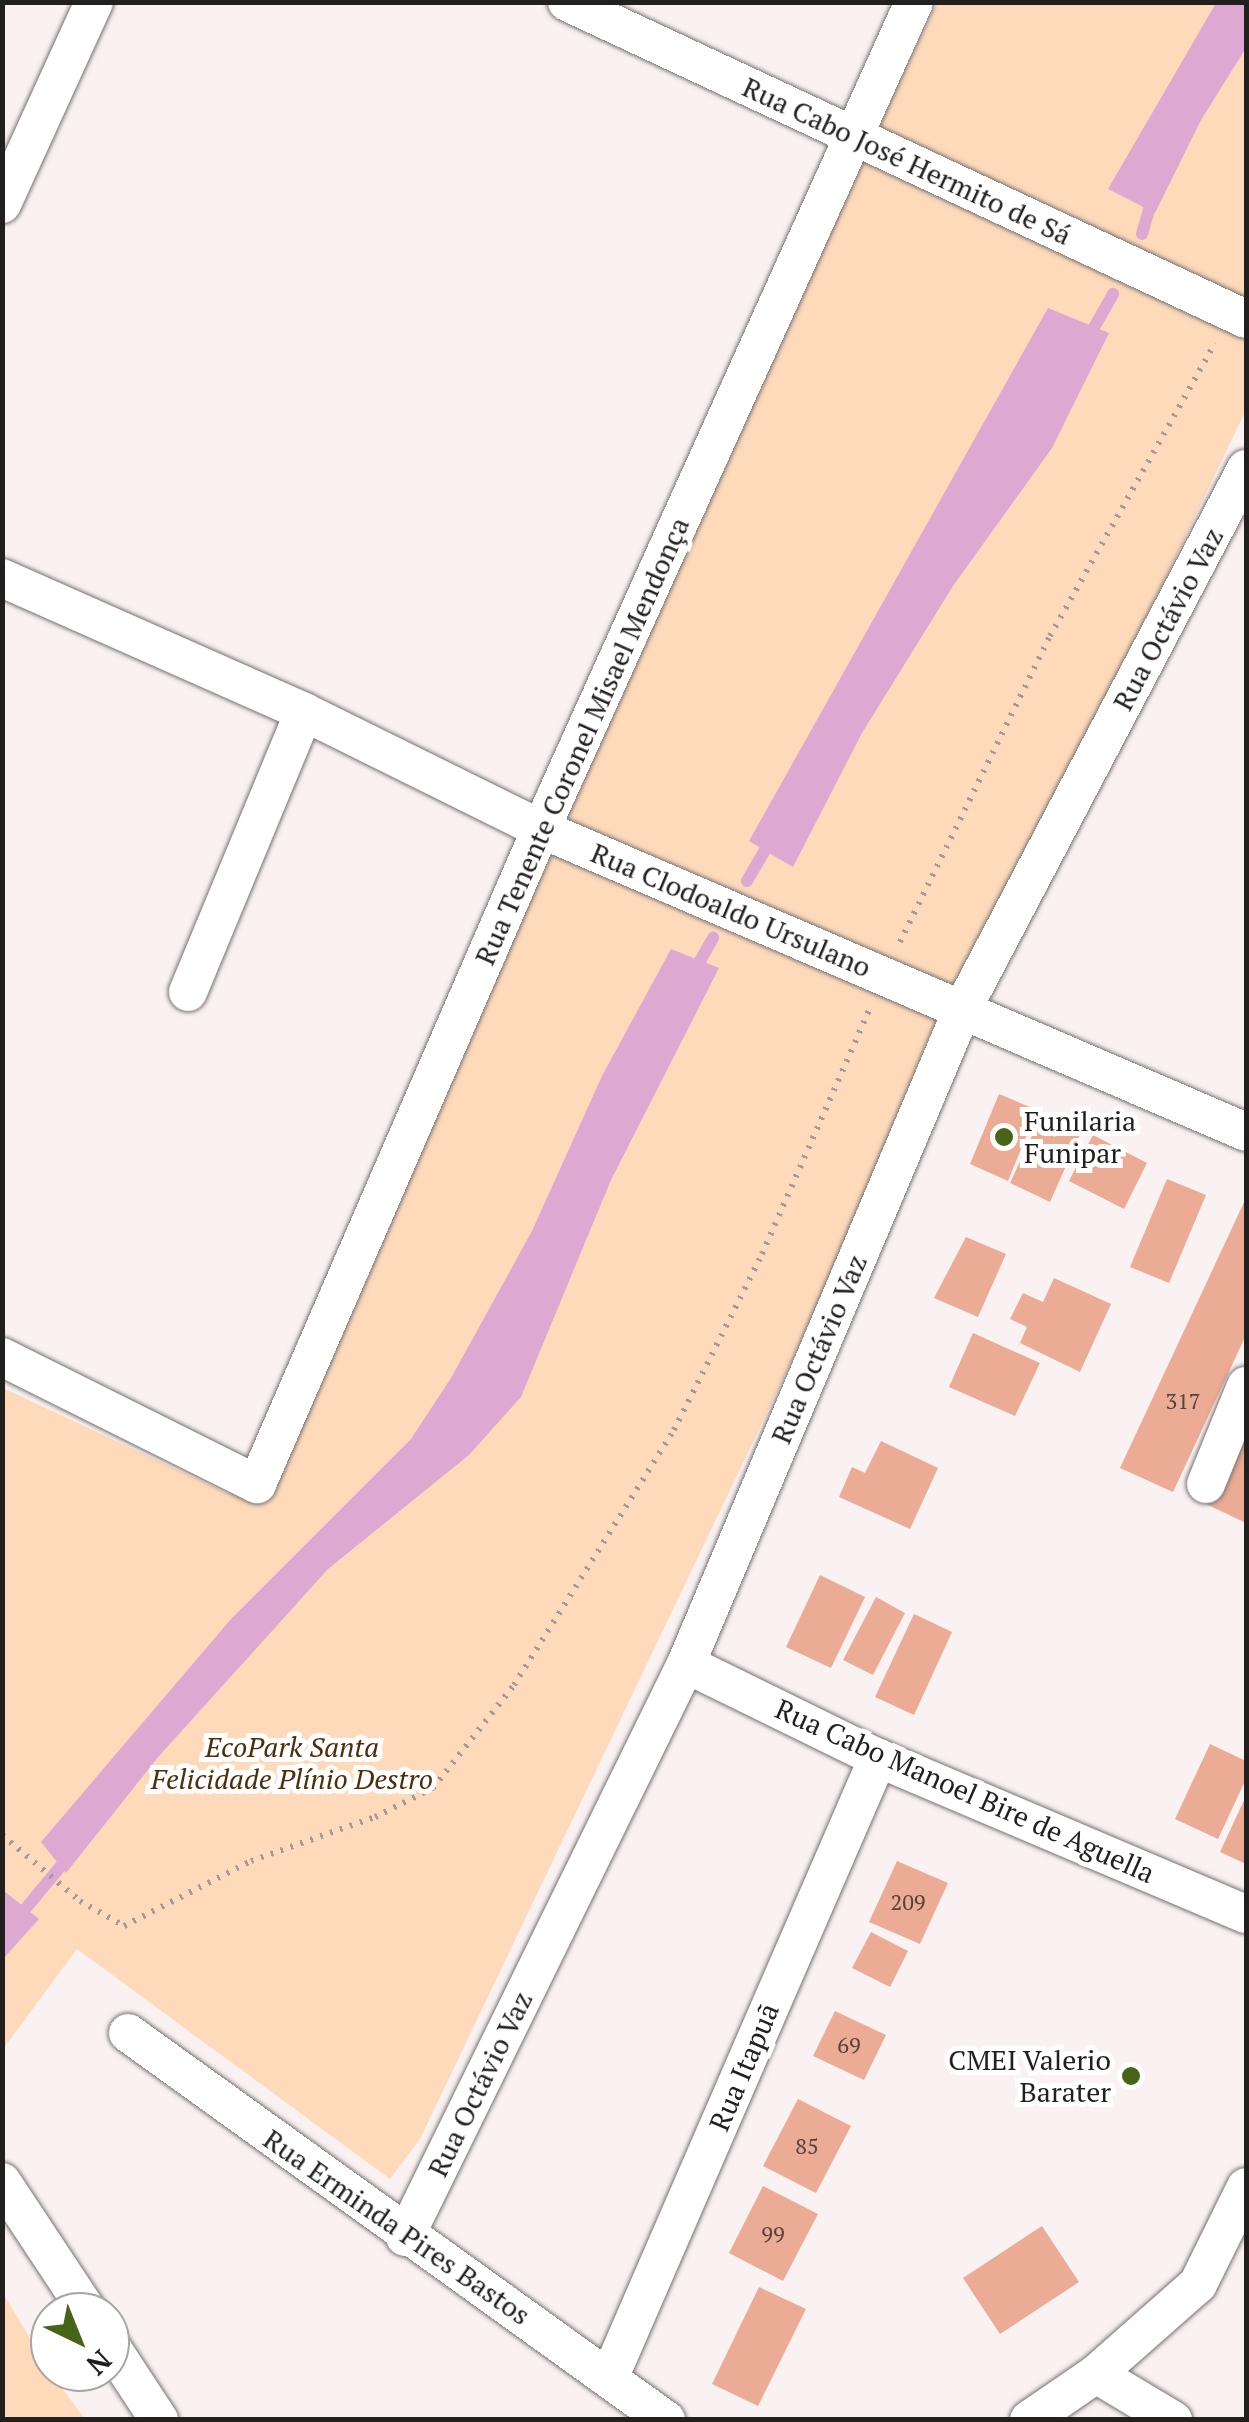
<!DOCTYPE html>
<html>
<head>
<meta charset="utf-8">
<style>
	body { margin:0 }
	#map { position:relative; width:1249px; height:2422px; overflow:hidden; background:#faf2f2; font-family:"PT Serif",serif }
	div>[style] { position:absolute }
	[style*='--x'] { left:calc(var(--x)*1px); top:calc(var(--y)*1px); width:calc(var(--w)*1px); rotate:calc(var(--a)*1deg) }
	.green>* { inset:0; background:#fedabb }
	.water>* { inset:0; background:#dda9d2 }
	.stream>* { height:12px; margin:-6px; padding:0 6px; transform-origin:6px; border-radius:6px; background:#dda9d2 }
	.building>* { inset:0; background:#ebab95 }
	.path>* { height:6px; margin-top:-3px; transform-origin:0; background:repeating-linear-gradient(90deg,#a19b9b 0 2.5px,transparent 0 10.5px) }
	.roads { filter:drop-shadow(0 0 2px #787171) drop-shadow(0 0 2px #787171) }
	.street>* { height:38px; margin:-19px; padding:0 19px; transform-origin:19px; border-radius:19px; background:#fff }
	.dots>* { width:28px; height:28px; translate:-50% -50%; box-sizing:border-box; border:5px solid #fff; border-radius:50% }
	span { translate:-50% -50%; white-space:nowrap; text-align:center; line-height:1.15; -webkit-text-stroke:10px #fff; paint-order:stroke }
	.number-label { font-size:22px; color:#54423c }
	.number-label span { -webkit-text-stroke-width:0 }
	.street-label { font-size:28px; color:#221f1f }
	.poi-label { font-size:28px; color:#221f1f }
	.left { translate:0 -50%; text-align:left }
	.right { translate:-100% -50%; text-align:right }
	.park-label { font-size:28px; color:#4f2e0c; font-style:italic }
	.frame { position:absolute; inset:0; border:5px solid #221f1f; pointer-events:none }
	.north { position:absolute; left:30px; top:2292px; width:100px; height:100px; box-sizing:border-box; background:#fff; border:2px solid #a7a5a5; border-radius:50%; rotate:137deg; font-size:28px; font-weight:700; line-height:40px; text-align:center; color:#221f1f }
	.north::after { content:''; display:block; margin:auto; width:35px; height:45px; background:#476417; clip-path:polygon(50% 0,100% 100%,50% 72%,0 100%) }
</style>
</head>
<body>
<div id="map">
	<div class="green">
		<i style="clip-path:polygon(937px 3px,1246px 3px,1246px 410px,420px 2139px,390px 2179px,77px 1949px,3px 2049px,3px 1388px,229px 1494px)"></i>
		<i style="clip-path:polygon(3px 2293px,50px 2372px,85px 2419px,3px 2419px)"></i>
	</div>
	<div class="water">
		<i style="clip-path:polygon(1216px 3px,1246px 3px,1246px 48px,1201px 120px,1155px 213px,1108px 189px)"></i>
		<i style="clip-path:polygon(1048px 308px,1109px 333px,1052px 448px,953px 586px,862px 733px,793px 867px,749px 841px)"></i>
		<i style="clip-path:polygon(671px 949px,719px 968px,611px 1180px,521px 1397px,469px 1455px,328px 1569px,159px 1756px,66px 1873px,41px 1842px,231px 1619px,411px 1439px,451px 1378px,532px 1231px,602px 1076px)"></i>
		<i style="clip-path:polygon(4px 1891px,39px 1919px,3px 1959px,2px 1892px)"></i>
	</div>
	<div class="stream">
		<i style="--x:1142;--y:234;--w:40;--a:-74"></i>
		<i style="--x:1087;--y:340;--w:53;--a:-60.5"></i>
		<i style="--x:747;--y:881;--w:50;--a:-59.8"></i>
		<i style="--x:692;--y:975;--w:43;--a:-60.4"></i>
		<i style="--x:2;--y:1937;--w:108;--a:-50.3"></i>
	</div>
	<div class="building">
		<i style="clip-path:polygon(999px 1094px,1037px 1110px,1008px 1181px,970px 1164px)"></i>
		<i style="clip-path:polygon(1067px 1112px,1086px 1121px,1050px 1202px,1010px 1183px,1035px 1129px,1055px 1137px)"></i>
		<i style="clip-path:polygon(1093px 1135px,1147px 1163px,1124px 1209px,1069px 1181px)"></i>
		<i style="clip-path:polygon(1167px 1179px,1206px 1195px,1169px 1283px,1130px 1267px)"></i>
		<i style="clip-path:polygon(1246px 1198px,1246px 1335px,1173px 1492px,1120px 1468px)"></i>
		<i style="clip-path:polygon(966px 1237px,1006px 1254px,978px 1317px,934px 1298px)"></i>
		<i style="clip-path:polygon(1054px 1278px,1111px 1304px,1080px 1372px,1020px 1343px,1027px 1327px,1010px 1319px,1023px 1293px,1043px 1302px)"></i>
		<i style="clip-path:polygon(973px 1333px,1040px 1363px,1015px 1416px,949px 1387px)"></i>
		<i style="clip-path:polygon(1246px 1418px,1246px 1523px,1206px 1504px)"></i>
		<i style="clip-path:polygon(881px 1441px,938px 1468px,910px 1529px,839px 1497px,852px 1467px,865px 1473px)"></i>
		<i style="clip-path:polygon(820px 1575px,865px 1597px,831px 1668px,786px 1647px)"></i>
		<i style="clip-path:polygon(876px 1597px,905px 1613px,873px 1675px,843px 1660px)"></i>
		<i style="clip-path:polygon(914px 1614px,952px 1632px,914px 1715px,875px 1697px)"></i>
		<i style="clip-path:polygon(1210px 1744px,1246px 1761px,1246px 1779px,1218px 1839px,1175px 1819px)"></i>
		<i style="clip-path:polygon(1246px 1796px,1246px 1864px,1220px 1852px)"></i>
		<i style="clip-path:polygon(897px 1861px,948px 1883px,920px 1944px,869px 1922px)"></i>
		<i style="clip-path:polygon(871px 1932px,908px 1951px,890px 1987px,852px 1968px)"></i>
		<i style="clip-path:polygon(835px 2011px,886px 2035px,864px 2080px,813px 2056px)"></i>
		<i style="clip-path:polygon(798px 2099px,851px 2126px,816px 2193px,763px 2166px)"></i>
		<i style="clip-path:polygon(763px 2186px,818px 2214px,783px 2281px,729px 2253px)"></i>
		<i style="clip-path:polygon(1042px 2226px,1079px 2282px,1000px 2334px,963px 2278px)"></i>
		<i style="clip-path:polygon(759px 2287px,806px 2309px,758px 2406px,712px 2384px)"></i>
	</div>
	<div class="path">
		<i style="--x:900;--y:942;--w:341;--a:-63.9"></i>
		<i style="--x:1050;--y:636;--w:336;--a:-60.6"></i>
		<i style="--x:2;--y:1835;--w:102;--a:40.2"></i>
		<i style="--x:80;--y:1901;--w:51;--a:29.6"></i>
		<i style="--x:124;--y:1926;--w:143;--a:-27.1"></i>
		<i style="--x:251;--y:1861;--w:132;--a:-19.5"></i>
		<i style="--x:375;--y:1817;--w:65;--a:-26.6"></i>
		<i style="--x:433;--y:1788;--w:131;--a:-51.8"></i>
		<i style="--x:514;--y:1685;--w:301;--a:-57.9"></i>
		<i style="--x:674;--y:1430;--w:197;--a:-63.4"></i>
		<i style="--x:762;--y:1254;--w:269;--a:-66.3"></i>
	</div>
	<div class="roads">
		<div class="street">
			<i style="--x:567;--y:2;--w:749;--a:25.03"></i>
			<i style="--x:2;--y:204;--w:222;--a:-65.5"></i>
			<i style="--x:2;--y:578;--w:330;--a:23.9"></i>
			<i style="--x:304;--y:712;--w:264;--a:26.3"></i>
			<i style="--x:541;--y:829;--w:767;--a:23.26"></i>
			<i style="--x:188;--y:992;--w:303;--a:-67.5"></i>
			<i style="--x:2;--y:1357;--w:285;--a:26.5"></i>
			<i style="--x:257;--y:1484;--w:714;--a:-66.56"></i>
			<i style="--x:541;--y:829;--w:907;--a:-65.72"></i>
			<i style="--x:1206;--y:1484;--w:106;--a:-67.8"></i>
			<i style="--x:686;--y:1664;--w:214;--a:26.1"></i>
			<i style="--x:878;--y:1758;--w:400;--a:23"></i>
			<i style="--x:128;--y:2033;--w:663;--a:35.73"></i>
			<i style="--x:2;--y:2182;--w:156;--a:56.5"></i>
			<i style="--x:405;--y:2237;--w:638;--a:-63.88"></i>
			<i style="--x:686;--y:1664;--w:712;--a:-67.11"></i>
			<i style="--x:963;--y:1008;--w:609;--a:-62.3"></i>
			<i style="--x:110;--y:2345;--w:90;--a:56.8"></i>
			<i style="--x:1096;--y:2374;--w:90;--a:30.9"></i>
			<i style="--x:610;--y:2376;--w:674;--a:-66.56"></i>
			<i style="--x:1029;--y:2420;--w:81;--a:-34.5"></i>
			<i style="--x:1096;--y:2374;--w:136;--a:-41.4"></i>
			<i style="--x:1198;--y:2284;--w:108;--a:-63.7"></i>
		</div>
	</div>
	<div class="dots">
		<i style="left:1004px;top:1137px;background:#476417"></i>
		<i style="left:1131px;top:2076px;background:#476417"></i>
	</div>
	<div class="number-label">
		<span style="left:1183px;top:1401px">317</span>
		<span style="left:908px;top:1902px">209</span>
		<span style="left:849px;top:2045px">69</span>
		<span style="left:807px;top:2146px">85</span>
		<span style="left:773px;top:2234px">99</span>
	</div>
	<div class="street-label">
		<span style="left:907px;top:161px;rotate:25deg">Rua Cabo José Hermito de Sá</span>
		<span style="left:1168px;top:619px;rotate:-62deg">Rua Octávio Vaz</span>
		<span style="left:582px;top:741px;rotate:-66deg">Rua Tenente Coronel Misael Mendonça</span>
		<span style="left:731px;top:910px;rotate:23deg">Rua Clodoaldo Ursulano</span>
		<span style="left:819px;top:1349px;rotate:-67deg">Rua Octávio Vaz</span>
		<span style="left:965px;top:1791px;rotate:24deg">Rua Cabo Manoel Bire de Aguella</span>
		<span style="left:744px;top:2067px;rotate:-67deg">Rua Itapuã</span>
		<span style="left:480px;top:2084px;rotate:-64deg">Rua Octávio Vaz</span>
		<span style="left:397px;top:2227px;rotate:35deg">Rua Erminda Pires Bastos</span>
	</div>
	<div class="poi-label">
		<span class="left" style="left:1024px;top:1137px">Funilaria<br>Funipar</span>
		<span class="right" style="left:1111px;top:2076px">CMEI Valerio<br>Barater</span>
	</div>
	<div class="park-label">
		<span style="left:292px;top:1763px">EcoPark Santa<br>Felicidade Plínio Destro</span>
	</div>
	<div class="frame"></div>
	<div class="north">N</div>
</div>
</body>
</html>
